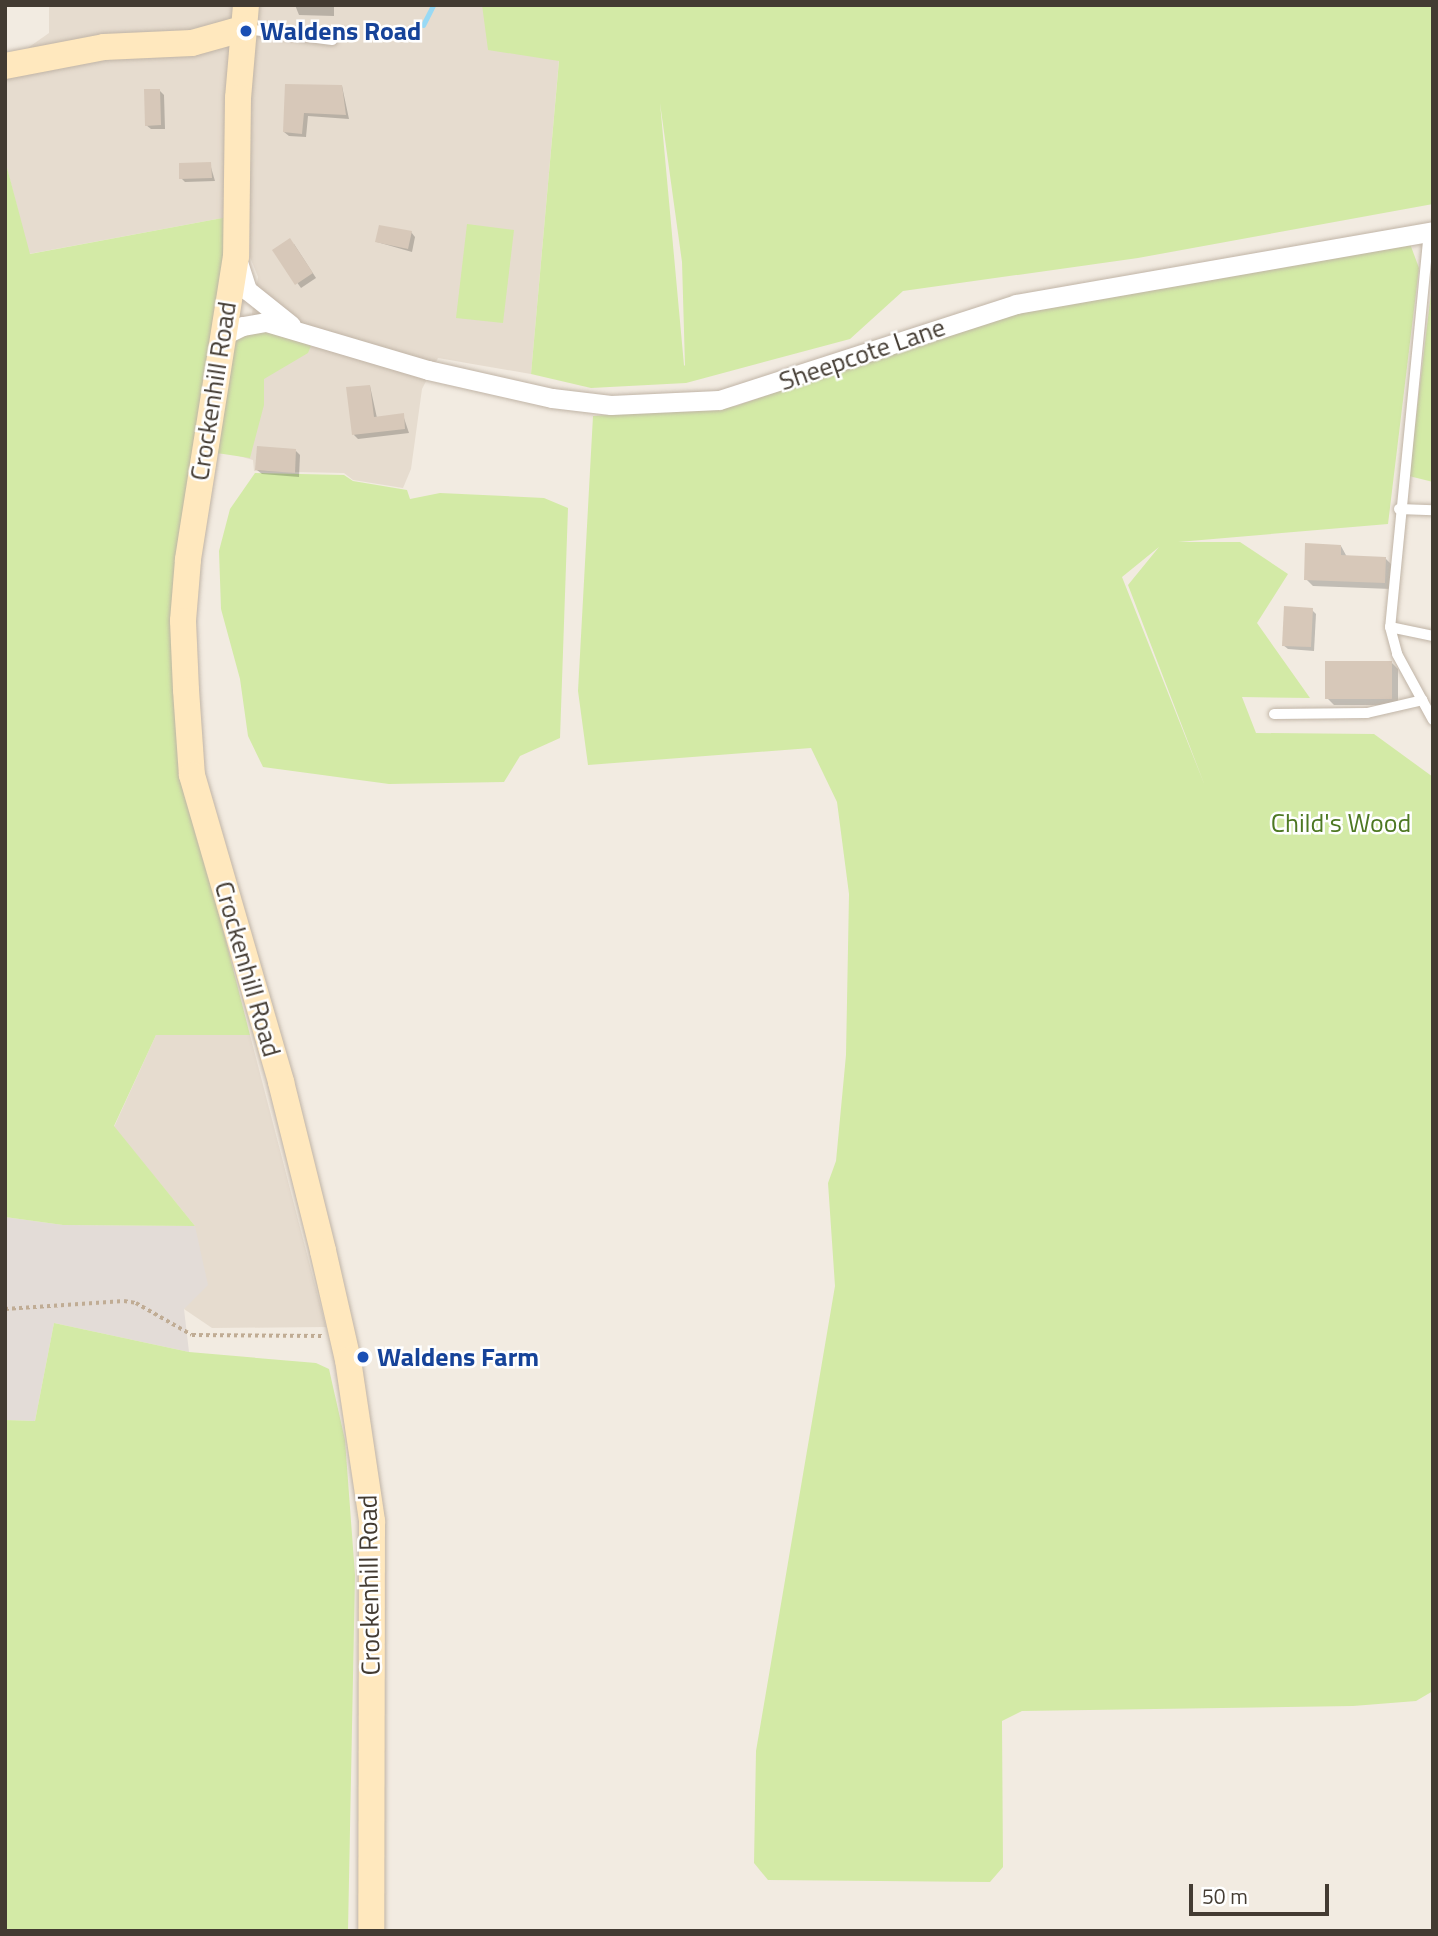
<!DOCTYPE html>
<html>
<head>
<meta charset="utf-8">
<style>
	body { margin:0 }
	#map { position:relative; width:1438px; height:1936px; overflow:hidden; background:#f2ebe1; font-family:"Titillium Web",sans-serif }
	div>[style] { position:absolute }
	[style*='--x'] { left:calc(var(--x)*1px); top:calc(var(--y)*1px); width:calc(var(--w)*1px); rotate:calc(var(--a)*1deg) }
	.residential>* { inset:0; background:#e6dccf }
	.industrial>* { inset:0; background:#e3dcd7 }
	.green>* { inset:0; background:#d3eaa6 }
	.shadow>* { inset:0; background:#0003 }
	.stream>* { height:5px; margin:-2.5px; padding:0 2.5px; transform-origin:2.5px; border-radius:2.5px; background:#98d9f4 }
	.building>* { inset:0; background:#d7c8b9 }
	.path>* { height:3.5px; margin-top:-1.75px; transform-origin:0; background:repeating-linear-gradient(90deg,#c0ac94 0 3.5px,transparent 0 7px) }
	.roads { filter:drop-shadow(0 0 2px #c0b4a6) drop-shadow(0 0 2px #c0b4a6) }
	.lane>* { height:10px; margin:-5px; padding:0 5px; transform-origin:5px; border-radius:5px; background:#fff }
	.street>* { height:19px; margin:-9.5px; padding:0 9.5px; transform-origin:9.5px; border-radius:9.5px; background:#fff }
	.secondary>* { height:26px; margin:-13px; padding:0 13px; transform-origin:13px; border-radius:13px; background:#ffe8be }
	.dots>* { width:19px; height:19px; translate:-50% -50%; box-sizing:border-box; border:4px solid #fff; border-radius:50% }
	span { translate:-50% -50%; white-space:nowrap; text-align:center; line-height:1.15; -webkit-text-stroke:5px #fff; paint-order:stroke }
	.transit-label { font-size:26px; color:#164399; font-weight:700 }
	.left { translate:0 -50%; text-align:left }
	.street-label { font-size:26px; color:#433b32 }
	.park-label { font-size:26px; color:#4d7822 }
	.frame { position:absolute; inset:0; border:7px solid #433b32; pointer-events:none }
	.scale { position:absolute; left:1189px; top:1884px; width:140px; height:32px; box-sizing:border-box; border:4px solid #433b32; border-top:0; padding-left:9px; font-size:21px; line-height:24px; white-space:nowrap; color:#433b32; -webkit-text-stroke:5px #fff; paint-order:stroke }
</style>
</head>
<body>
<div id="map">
	<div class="residential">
		<i style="clip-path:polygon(49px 5px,483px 5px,559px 60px,531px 374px,438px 358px,422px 389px,411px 469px,403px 488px,353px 480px,344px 473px,254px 471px,253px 460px,214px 449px,248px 338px,258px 277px,250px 257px,250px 203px,233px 216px,29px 254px,5px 160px,5px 64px,49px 33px)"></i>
		<i style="clip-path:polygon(156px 1035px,250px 1035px,326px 1327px,212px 1328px,184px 1309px,195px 1226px,114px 1127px)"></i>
	</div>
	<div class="industrial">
		<i style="clip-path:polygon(5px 1217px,63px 1225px,195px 1226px,208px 1285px,184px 1309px,189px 1352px,54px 1323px,35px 1421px,5px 1420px)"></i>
	</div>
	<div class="green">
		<i style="clip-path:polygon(evenodd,482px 5px,1433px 5px,1433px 204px,1138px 258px,903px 291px,850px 339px,686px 383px,591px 388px,531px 374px,559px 61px,488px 50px,482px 5px,660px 103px,682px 262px,685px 366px,684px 365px,660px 103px)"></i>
		<i style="clip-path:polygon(5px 160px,30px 254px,233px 216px,174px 621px,209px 875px,250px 1035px,156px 1035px,114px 1126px,195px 1226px,63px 1225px,5px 1217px)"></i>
		<i style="clip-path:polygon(467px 224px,514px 230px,503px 323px,456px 318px)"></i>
		<i style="clip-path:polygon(evenodd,1409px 241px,1419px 268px,1388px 524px,1178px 542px,1240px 542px,1288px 574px,1257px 623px,1310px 698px,1242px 697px,1256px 733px,1374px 734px,1433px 777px,1433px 1691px,1416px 1701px,1353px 1706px,1022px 1711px,1002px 1721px,1003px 1867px,990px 1882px,768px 1880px,754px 1863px,756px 1751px,835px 1286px,828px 1183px,836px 1161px,846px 1055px,849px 894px,837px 802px,811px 748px,588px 765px,578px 691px,593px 416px,736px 406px,988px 319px,1247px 267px,1409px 241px,1159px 547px,1128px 585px,1205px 786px,1122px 577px,1159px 547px)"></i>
		<i style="clip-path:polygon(1433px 276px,1433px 482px,1409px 476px)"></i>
		<i style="clip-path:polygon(266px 328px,313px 341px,308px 353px,264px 379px,264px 405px,250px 458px,210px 452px,225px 342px)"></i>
		<i style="clip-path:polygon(255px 473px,344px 475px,353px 481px,407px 490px,410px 499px,440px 493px,544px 498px,568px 508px,560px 738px,520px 756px,504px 782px,389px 784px,263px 767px,248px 736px,240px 679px,221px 609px,219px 551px,230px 509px)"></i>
		<i style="clip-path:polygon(54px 1323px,189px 1352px,316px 1363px,329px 1369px,345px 1440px,355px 1575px,348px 1931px,5px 1931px,5px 1420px,35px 1421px)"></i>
	</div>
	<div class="shadow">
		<i style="clip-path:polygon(295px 5px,334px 5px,334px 16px,299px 15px)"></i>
		<i style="clip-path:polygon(287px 86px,342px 86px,349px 119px,308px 116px,306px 137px,289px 136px,284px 132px)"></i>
		<i style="clip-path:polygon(160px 91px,164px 95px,165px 129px,151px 129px,146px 125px)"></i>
		<i style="clip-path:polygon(210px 164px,215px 181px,185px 182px,181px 178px)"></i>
		<i style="clip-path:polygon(411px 232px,415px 237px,412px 252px,377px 242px)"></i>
		<i style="clip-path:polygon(294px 244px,316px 278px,301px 288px,274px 250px)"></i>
		<i style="clip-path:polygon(370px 386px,377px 418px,403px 415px,409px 433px,358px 439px,354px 435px)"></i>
		<i style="clip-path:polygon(296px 451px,300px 455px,299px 477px,262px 474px,257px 470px)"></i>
		<i style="clip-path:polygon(1341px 546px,1347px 557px,1385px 558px,1392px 565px,1391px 589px,1313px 586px,1306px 579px)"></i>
		<i style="clip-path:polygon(1312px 610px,1316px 614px,1314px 651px,1288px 649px,1283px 645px)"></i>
		<i style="clip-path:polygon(1391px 662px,1398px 669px,1398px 705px,1334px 705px,1327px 698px)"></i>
	</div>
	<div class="stream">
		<i style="--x:423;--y:25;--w:22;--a:-63"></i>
	</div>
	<div class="building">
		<i style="clip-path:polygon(285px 84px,342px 85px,346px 115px,304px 113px,302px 134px,283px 132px)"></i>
		<i style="clip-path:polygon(144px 89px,160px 89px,161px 125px,145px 126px)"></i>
		<i style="clip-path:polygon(211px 162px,212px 178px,179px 179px,179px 163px)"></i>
		<i style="clip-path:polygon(379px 225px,412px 231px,408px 249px,375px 242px)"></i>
		<i style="clip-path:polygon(290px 238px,313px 273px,295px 285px,272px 250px)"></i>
		<i style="clip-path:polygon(370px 385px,374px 417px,404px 413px,405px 429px,352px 435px,346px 387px)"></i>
		<i style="clip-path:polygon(257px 446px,296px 449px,295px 473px,255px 470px)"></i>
		<i style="clip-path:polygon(1305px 543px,1341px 545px,1341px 555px,1386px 557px,1385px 583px,1304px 580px)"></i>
		<i style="clip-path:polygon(1284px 606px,1313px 608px,1311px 647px,1282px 646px)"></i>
		<i style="clip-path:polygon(1325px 661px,1392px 661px,1392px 699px,1325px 699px)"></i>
	</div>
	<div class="path">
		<i style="--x:5;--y:1309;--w:119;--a:-3.8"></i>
		<i style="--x:124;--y:1301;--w:12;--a:9"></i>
		<i style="--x:136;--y:1303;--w:64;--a:29.7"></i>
		<i style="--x:192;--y:1335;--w:131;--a:0.4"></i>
	</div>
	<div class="roads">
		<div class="lane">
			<i style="--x:246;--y:29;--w:87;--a:7.3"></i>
			<i style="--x:1429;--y:231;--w:398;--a:95.6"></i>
			<i style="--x:1390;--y:627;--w:28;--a:75"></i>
			<i style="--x:1397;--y:654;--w:75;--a:61.4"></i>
			<i style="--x:1399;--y:509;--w:34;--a:2"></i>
			<i style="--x:1390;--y:627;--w:44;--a:11.8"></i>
			<i style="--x:1274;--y:714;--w:93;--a:-0.6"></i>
			<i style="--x:1367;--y:713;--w:57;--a:-13.1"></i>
		</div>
		<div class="street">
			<i style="--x:237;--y:259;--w:33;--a:72"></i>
			<i style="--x:247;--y:290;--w:56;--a:38.5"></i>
			<i style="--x:220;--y:337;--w:25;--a:-26"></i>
			<i style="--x:243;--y:326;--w:23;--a:-10"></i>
			<i style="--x:266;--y:322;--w:169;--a:16.5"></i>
			<i style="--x:428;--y:370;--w:127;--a:12.7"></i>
			<i style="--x:552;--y:398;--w:59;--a:6.8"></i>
			<i style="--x:611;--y:405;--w:108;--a:-2.7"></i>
			<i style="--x:719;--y:400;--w:312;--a:-17.9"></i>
			<i style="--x:1016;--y:304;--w:423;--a:-9.9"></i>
		</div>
		<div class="secondary">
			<i style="--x:246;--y:5;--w:93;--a:94.9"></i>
			<i style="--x:238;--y:98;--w:158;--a:90.7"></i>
			<i style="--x:236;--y:256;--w:308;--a:99"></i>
			<i style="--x:188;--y:560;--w:61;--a:94.7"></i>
			<i style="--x:183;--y:621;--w:69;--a:87.5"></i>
			<i style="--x:186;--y:690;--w:85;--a:86"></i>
			<i style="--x:192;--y:775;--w:320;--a:73.8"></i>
			<i style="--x:281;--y:1082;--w:174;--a:76"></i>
			<i style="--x:323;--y:1251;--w:112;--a:77.1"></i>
			<i style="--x:348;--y:1360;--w:163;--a:81.5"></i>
			<i style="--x:372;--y:1521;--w:410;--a:90.1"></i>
			<i style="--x:5;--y:66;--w:101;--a:-10.9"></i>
			<i style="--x:104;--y:47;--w:88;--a:-2.6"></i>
			<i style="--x:192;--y:43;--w:52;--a:-15.6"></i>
		</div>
	</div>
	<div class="dots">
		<i style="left:246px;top:31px;background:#1a4fb4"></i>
		<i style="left:363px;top:1357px;background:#1a4fb4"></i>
	</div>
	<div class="transit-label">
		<span class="left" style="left:260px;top:31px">Waldens Road</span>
		<span class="left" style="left:377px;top:1357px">Waldens Farm</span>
	</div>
	<div class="street-label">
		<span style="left:862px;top:354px;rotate:-19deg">Sheepcote Lane</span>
		<span style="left:213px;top:391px;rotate:-81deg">Crockenhill Road</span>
		<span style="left:248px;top:969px;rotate:74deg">Crockenhill Road</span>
		<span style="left:369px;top:1585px;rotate:-91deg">Crockenhill Road</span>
	</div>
	<div class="park-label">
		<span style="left:1341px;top:823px">Child's Wood</span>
	</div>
	<div class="frame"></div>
	<div class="scale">50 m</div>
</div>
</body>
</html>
